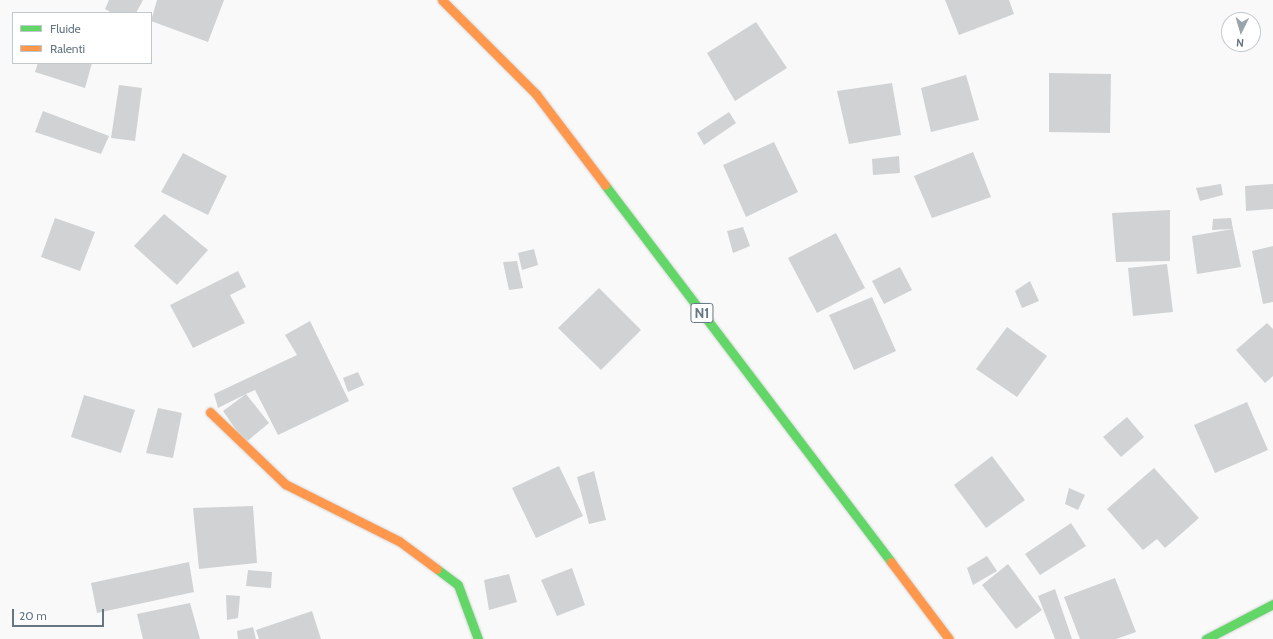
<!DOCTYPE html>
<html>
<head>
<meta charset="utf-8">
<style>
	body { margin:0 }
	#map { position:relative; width:1273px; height:639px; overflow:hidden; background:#f9f9f9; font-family:Cabin,sans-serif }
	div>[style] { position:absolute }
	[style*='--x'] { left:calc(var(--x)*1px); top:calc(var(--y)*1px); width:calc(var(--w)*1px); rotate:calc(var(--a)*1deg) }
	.building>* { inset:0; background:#d0d2d3 }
	.roads { filter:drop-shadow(0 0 1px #d5d6d7) drop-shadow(0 0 1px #d5d6d7) }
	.fast>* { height:9px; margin:-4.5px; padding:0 4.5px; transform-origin:4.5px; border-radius:4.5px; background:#63d668 }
	.slow>* { height:9px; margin:-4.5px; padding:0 4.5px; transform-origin:4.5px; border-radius:4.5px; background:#ff974d }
	span { translate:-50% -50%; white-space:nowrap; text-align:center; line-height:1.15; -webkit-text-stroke:4px #fff; paint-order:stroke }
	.shield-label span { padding:1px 3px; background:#fff; border:1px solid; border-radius:3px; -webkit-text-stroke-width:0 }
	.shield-label { font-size:14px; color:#657683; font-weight:700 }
	.legend { position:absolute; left:12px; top:12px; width:140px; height:52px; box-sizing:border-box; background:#fff; border:1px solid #c1c8cd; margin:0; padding:5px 7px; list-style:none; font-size:12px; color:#657683 }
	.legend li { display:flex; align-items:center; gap:8px; height:20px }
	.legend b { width:20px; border:1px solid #c1c8cd }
	.north { position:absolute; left:1221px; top:12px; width:40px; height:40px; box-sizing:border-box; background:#fff; border:1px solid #c1c8cd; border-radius:50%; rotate:185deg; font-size:11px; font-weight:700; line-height:16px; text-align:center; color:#657683 }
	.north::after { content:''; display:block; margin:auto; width:14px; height:18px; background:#99a4ac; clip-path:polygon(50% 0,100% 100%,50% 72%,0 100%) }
	.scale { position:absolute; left:12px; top:609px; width:92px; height:18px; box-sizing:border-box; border:2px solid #657683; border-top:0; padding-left:5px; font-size:12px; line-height:14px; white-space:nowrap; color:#657683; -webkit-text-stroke:3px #fff; paint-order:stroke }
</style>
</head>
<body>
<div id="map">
	<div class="building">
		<i style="clip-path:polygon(109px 0,143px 0,136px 13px,112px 13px,105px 9px)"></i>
		<i style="clip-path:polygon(157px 0,224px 0,208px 42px,151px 21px)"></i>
		<i style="clip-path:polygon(945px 0,1009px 0,1014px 14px,959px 35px)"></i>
		<i style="clip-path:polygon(756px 22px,787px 68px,735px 101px,707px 53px)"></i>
		<i style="clip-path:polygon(38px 63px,92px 63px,85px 88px,35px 72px)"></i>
		<i style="clip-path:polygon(1049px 73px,1111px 74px,1110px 133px,1049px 132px)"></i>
		<i style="clip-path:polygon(966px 75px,979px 120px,931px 132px,921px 88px)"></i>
		<i style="clip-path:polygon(892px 83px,901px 135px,849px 144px,837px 91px)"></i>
		<i style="clip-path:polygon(119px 85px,142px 88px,135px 141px,111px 138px)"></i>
		<i style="clip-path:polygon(43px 111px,109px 136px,101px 154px,35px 132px)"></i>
		<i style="clip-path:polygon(729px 112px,736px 123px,704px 145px,697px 133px)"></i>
		<i style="clip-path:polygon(774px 142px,798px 192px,746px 217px,723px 165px)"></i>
		<i style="clip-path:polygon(973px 152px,991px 197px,932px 218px,914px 176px)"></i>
		<i style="clip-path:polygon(183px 153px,227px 176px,208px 215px,161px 192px)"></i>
		<i style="clip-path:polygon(899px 156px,900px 173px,873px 175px,872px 159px)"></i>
		<i style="clip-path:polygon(1221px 184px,1223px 195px,1200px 201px,1196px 188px)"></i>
		<i style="clip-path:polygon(1273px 184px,1273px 209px,1246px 211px,1245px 186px)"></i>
		<i style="clip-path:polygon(1170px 210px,1170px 261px,1116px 262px,1112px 213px)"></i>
		<i style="clip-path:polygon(164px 214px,208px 250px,177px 285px,134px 246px)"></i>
		<i style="clip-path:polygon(55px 218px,95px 232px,80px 271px,41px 257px)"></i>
		<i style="clip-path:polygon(1231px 218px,1233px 229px,1212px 230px,1213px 219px)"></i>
		<i style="clip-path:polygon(743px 227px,750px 246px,733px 253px,727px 231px)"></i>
		<i style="clip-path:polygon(1233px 229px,1241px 267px,1197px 274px,1192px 236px)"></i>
		<i style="clip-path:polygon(836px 233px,865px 288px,817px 313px,788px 258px)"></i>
		<i style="clip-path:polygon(1273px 246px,1273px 302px,1263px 304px,1252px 251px)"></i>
		<i style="clip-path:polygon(534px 249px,538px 265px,522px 270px,518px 253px)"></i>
		<i style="clip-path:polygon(517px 261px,523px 288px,509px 290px,503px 262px)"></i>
		<i style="clip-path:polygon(1167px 264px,1173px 312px,1133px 316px,1128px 268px)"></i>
		<i style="clip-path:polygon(900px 267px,912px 290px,884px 304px,872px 281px)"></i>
		<i style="clip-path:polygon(238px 271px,246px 287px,230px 295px,245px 323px,193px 348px,170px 305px)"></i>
		<i style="clip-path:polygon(1030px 281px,1039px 301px,1022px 308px,1015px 291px)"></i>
		<i style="clip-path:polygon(599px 288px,641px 330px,601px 370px,558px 328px)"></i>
		<i style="clip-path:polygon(872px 297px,896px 351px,854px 370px,829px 315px)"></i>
		<i style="clip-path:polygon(310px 321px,349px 401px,278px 435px,255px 390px,246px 394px,269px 423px,245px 443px,223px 411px,246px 394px,218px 408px,214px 394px,297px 355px,285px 335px)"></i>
		<i style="clip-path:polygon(1267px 323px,1273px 329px,1273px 376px,1265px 383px,1236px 350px)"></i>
		<i style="clip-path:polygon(1007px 327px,1047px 356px,1017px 397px,976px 369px)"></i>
		<i style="clip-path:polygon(358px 372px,364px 385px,348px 392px,343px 378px)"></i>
		<i style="clip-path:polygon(84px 395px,135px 410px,121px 453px,71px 437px)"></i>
		<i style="clip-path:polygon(1247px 402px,1268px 450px,1215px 473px,1194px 425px)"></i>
		<i style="clip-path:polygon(158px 408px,182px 413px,173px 458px,146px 453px)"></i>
		<i style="clip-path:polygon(1127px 417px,1144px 437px,1121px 457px,1103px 437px)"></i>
		<i style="clip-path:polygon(992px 456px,1025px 500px,986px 528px,954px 485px)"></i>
		<i style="clip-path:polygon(559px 466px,583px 516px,536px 538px,512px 488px)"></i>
		<i style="clip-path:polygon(1154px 468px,1199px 518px,1165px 548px,1157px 539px,1143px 550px,1107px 509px)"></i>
		<i style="clip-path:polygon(594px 471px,606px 520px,589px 524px,577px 477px)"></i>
		<i style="clip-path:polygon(1069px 488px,1085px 495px,1078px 510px,1065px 504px)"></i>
		<i style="clip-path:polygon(253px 506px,257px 563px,199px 569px,193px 508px)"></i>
		<i style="clip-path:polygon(1071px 523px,1086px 546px,1040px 575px,1025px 554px)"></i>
		<i style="clip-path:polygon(987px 556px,997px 571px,973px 585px,967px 568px)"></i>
		<i style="clip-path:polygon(189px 562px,194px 592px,97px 613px,91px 583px)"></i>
		<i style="clip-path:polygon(1008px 564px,1042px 610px,1016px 629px,982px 585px)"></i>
		<i style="clip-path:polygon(572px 568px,585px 605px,557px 616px,541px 580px)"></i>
		<i style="clip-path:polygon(248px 570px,272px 572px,271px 588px,246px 586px)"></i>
		<i style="clip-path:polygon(509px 574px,517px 602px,489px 610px,484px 580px)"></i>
		<i style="clip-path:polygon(1115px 578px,1136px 632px,1116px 639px,1080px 639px,1064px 597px)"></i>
		<i style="clip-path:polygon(1055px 589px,1072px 639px,1055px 639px,1038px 596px)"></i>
		<i style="clip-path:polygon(226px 595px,240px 596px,238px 618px,227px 620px)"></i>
		<i style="clip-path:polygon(190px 603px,200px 639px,143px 639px,137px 614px)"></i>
		<i style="clip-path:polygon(312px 611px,321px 639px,259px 639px,256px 630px)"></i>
		<i style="clip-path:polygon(253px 627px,256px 639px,238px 639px,237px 631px)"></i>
	</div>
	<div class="roads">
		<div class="fast">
			<i style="--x:605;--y:185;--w:473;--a:52.8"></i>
			<i style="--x:437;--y:569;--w:26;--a:37"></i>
			<i style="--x:458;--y:585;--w:58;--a:69.7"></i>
			<i style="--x:1206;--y:639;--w:76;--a:-27.6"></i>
		</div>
		<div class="slow">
			<i style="--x:442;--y:0;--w:133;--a:45"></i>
			<i style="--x:536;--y:94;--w:114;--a:52.8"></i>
			<i style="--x:210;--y:412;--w:104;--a:43.8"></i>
			<i style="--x:285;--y:484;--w:127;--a:26.6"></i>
			<i style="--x:399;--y:541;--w:47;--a:36.4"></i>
			<i style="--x:891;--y:562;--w:96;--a:53"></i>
		</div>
	</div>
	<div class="shield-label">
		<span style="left:702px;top:313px">N1</span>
	</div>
	<ul class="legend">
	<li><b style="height:5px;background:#63d668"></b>Fluide</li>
	<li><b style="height:5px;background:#ff974d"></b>Ralenti</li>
	</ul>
	<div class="north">N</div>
	<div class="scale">20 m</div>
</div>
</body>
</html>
